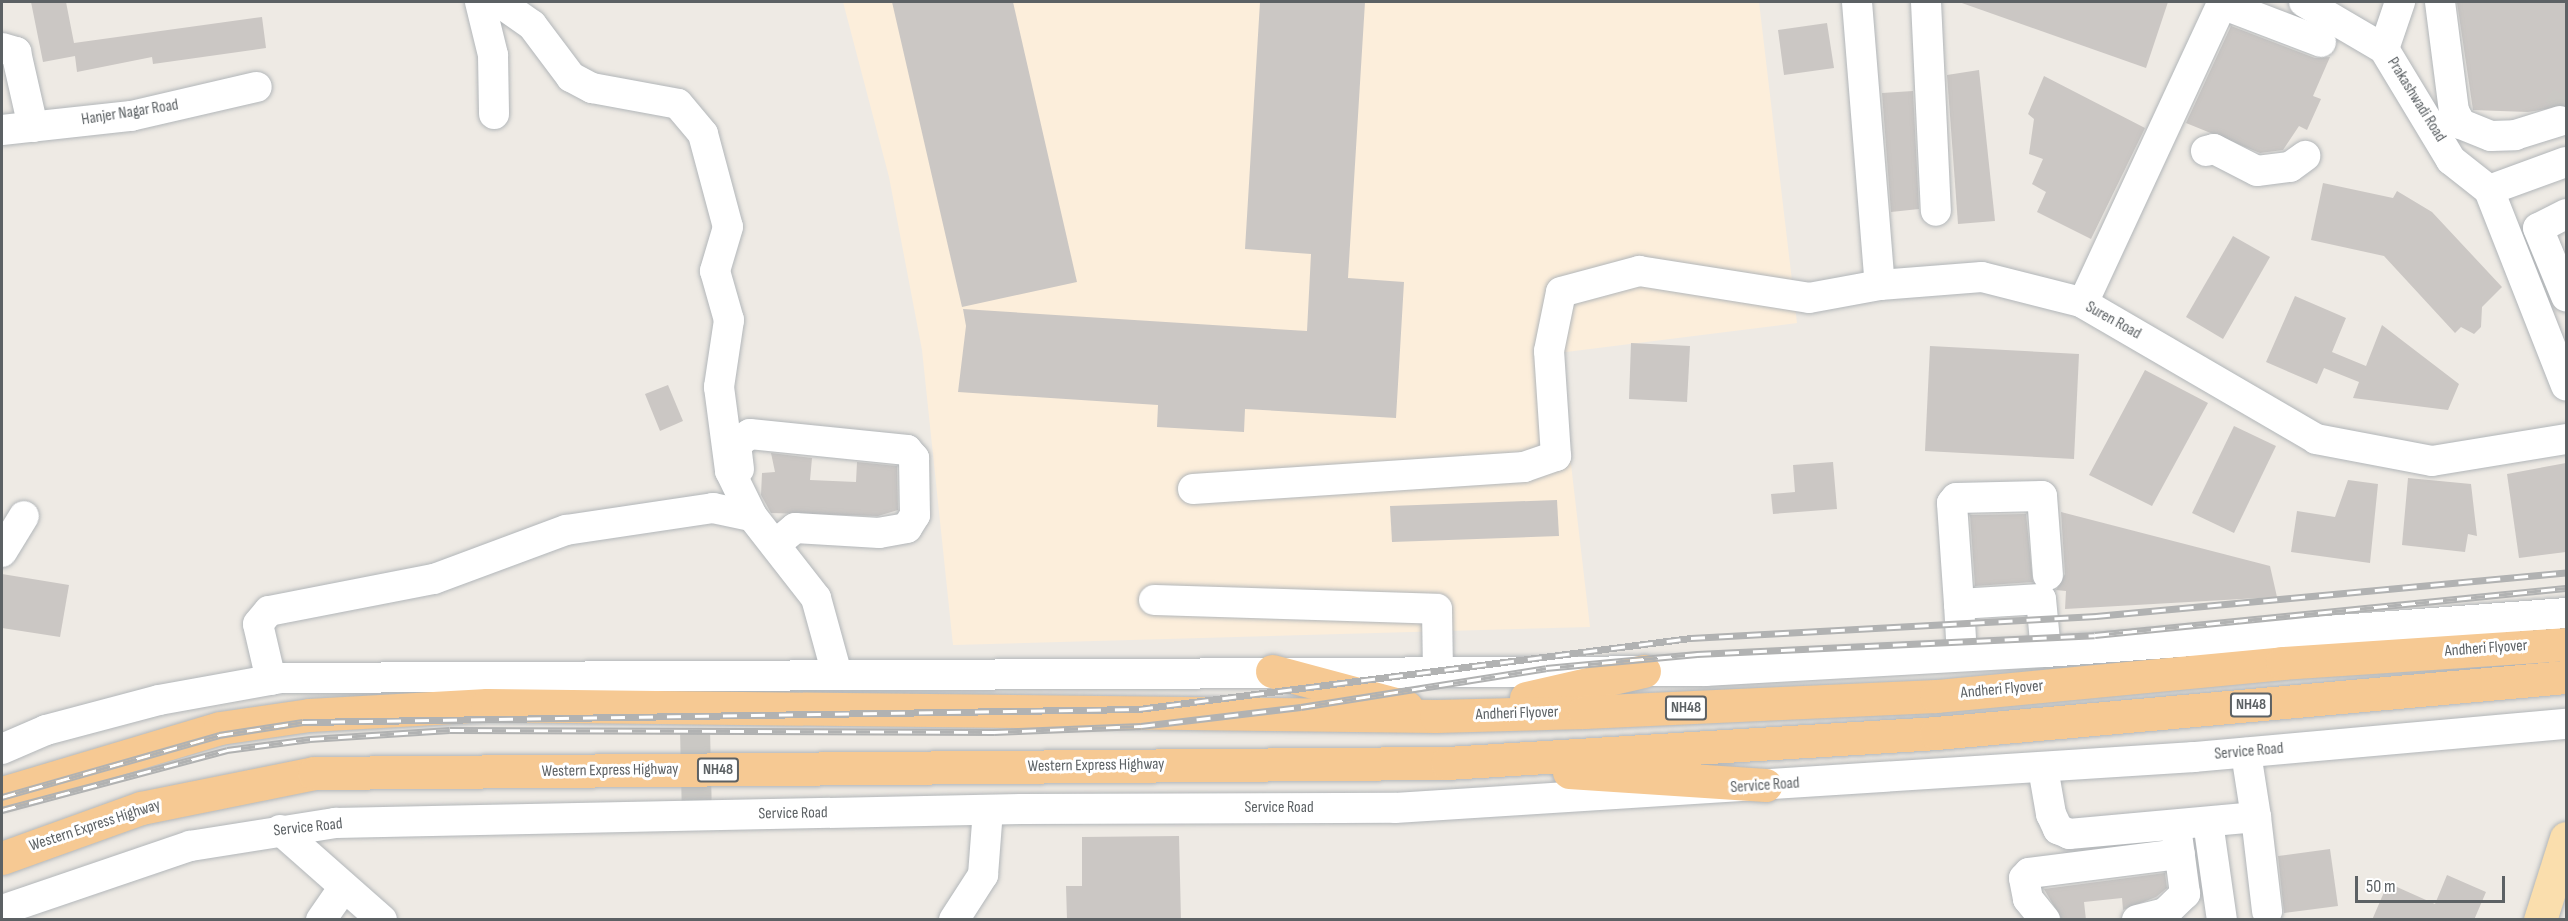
<!DOCTYPE html>
<html>
<head>
<meta charset="utf-8">
<style>
	body { margin:0 }
	#map { position:relative; width:2568px; height:921px; overflow:hidden; background:#eeeae4; font-family:"Sofia Sans Condensed",sans-serif }
	div>[style] { position:absolute }
	[style*='--x'] { left:calc(var(--x)*1px); top:calc(var(--y)*1px); width:calc(var(--w)*1px); rotate:calc(var(--a)*1deg) }
	.commercial>* { inset:0; background:#fceedb }
	.building>* { inset:0; background:#cbc7c4 }
	.minor-tunnel>* { height:30px; margin-top:-15px; transform-origin:0; background:repeating-linear-gradient(90deg,#cac8c4 0 30px,transparent 0 45px) }
	.roads { filter:drop-shadow(0 0 2px #b2b6b9) drop-shadow(0 0 2px #b2b6b9) }
	.minor>* { height:30px; margin:-15px; padding:0 15px; transform-origin:15px; border-radius:15px; background:#fff }
	.major>* { height:33px; margin:-16.5px; padding:0 16.5px; transform-origin:16.5px; border-radius:16.5px; background:#fadead }
	.highway>* { height:33px; margin:-16.5px; padding:0 16.5px; transform-origin:16.5px; border-radius:16.5px; background:#f6c993 }
	.rail>* { height:7px; margin-top:-3.5px; transform-origin:0; background:repeating-linear-gradient(90deg,#fff 0 14px,#b1b2b2 0 28px); box-sizing:border-box; border-block:2px solid #b1b2b2 }
	span { translate:-50% -50%; white-space:nowrap; text-align:center; line-height:1.15; -webkit-text-stroke:6px #fff; paint-order:stroke }
	.shield-label span { padding:2px 4px; background:#fff; border:2px solid; border-radius:4px; -webkit-text-stroke-width:0 }
	.shield-label { font-size:15px; color:#5c6164; font-weight:700 }
	.street-label { font-size:16px; color:#5c6164 }
	.frame { position:absolute; inset:0; border:3px solid #5c6164; pointer-events:none }
	.scale { position:absolute; left:2355px; top:876px; width:150px; height:27px; box-sizing:border-box; border:3px solid #5c6164; border-top:0; padding-left:8px; font-size:18px; line-height:21px; white-space:nowrap; color:#5c6164; -webkit-text-stroke:4px #fff; paint-order:stroke }
</style>
</head>
<body>
<div id="map">
	<div class="commercial">
		<i style="clip-path:polygon(843px 2px,1759px 2px,1797px 323px,1558px 353px,1590px 627px,953px 645px,922px 350px,889px 177px)"></i>
	</div>
	<div class="building">
		<i style="clip-path:polygon(31px 2px,66px 2px,74px 43px,262px 17px,266px 48px,153px 64px,152px 57px,77px 72px,75px 56px,43px 62px)"></i>
		<i style="clip-path:polygon(892px 2px,1013px 2px,1077px 282px,962px 307px)"></i>
		<i style="clip-path:polygon(1260px 2px,1365px 2px,1348px 278px,1404px 282px,1396px 418px,1245px 409px,1244px 432px,1157px 427px,1158px 405px,958px 392px,966px 326px,963px 309px,1307px 331px,1311px 254px,1245px 249px)"></i>
		<i style="clip-path:polygon(1959px 2px,2168px 2px,2146px 68px)"></i>
		<i style="clip-path:polygon(2457px 2px,2566px 2px,2566px 106px,2528px 112px,2473px 110px)"></i>
		<i style="clip-path:polygon(1827px 23px,1834px 68px,1784px 75px,1778px 30px)"></i>
		<i style="clip-path:polygon(2231px 26px,2315px 58px,2330px 57px,2313px 96px,2321px 99px,2307px 130px,2299px 126px,2283px 150px,2260px 153px,2186px 123px)"></i>
		<i style="clip-path:polygon(1979px 70px,1995px 221px,1958px 224px,1947px 75px)"></i>
		<i style="clip-path:polygon(2044px 76px,2145px 128px,2091px 239px,2037px 212px,2046px 192px,2032px 184px,2043px 159px,2029px 154px,2034px 119px,2028px 114px)"></i>
		<i style="clip-path:polygon(1913px 91px,1919px 209px,1891px 212px,1882px 93px)"></i>
		<i style="clip-path:polygon(2323px 183px,2393px 198px,2397px 191px,2432px 212px,2502px 287px,2482px 307px,2481px 327px,2474px 334px,2461px 327px,2455px 333px,2384px 256px,2311px 240px)"></i>
		<i style="clip-path:polygon(2233px 236px,2270px 257px,2223px 339px,2186px 317px)"></i>
		<i style="clip-path:polygon(2295px 296px,2346px 318px,2332px 352px,2366px 366px,2382px 325px,2459px 384px,2448px 410px,2353px 398px,2359px 382px,2324px 368px,2317px 384px,2266px 362px)"></i>
		<i style="clip-path:polygon(1631px 343px,1690px 346px,1687px 402px,1629px 399px)"></i>
		<i style="clip-path:polygon(1930px 346px,2079px 354px,2074px 459px,1925px 451px)"></i>
		<i style="clip-path:polygon(2145px 370px,2208px 403px,2152px 506px,2089px 475px)"></i>
		<i style="clip-path:polygon(668px 385px,683px 421px,660px 431px,645px 394px)"></i>
		<i style="clip-path:polygon(2234px 426px,2276px 446px,2234px 533px,2192px 513px)"></i>
		<i style="clip-path:polygon(771px 453px,812px 458px,810px 480px,856px 482px,857px 462px,897px 466px,898px 510px,878px 516px,771px 513px,761px 495px,762px 473px,775px 472px)"></i>
		<i style="clip-path:polygon(1833px 462px,1837px 509px,1773px 514px,1771px 494px,1795px 492px,1793px 465px)"></i>
		<i style="clip-path:polygon(2566px 463px,2566px 552px,2519px 558px,2507px 474px)"></i>
		<i style="clip-path:polygon(2408px 478px,2471px 484px,2477px 536px,2468px 534px,2465px 552px,2402px 545px)"></i>
		<i style="clip-path:polygon(2348px 480px,2378px 484px,2370px 563px,2291px 552px,2297px 511px,2335px 517px)"></i>
		<i style="clip-path:polygon(1557px 500px,1559px 536px,1392px 542px,1390px 506px)"></i>
		<i style="clip-path:polygon(2061px 512px,2270px 566px,2277px 597px,2065px 609px,2066px 591px,2056px 590px,2065px 574px)"></i>
		<i style="clip-path:polygon(2026px 514px,2033px 582px,1975px 586px,1970px 515px)"></i>
		<i style="clip-path:polygon(2px 574px,69px 585px,60px 637px,2px 628px)"></i>
		<i style="clip-path:polygon(1179px 836px,1181px 920px,1067px 920px,1066px 886px,1082px 886px,1082px 837px)"></i>
		<i style="clip-path:polygon(2330px 849px,2338px 906px,2284px 913px,2278px 856px)"></i>
		<i style="clip-path:polygon(2165px 873px,2167px 888px,2156px 897px,2123px 910px,2122px 898px,2084px 902px,2086px 920px,2062px 920px,2044px 889px)"></i>
		<i style="clip-path:polygon(2447px 875px,2486px 892px,2474px 920px,2372px 920px,2388px 883px,2435px 904px)"></i>
	</div>
	<div class="minor-tunnel">
		<i style="--x:2558;--y:110;--w:15;--a:-58"></i>
		<i style="--x:694;--y:685;--w:130;--a:88.7"></i>
	</div>
	<div class="roads">
		<div class="minor">
			<i style="--x:480;--y:2;--w:55;--a:76.2"></i>
			<i style="--x:493;--y:55;--w:59;--a:89"></i>
			<i style="--x:499;--y:2;--w:40;--a:34.9"></i>
			<i style="--x:532;--y:25;--w:65;--a:53.1"></i>
			<i style="--x:571;--y:77;--w:24;--a:28"></i>
			<i style="--x:592;--y:88;--w:87;--a:10.5"></i>
			<i style="--x:678;--y:104;--w:39;--a:50"></i>
			<i style="--x:703;--y:134;--w:96;--a:75"></i>
			<i style="--x:728;--y:227;--w:46;--a:106.5"></i>
			<i style="--x:715;--y:271;--w:51;--a:74.1"></i>
			<i style="--x:729;--y:320;--w:68;--a:98.5"></i>
			<i style="--x:719;--y:387;--w:85;--a:82.5"></i>
			<i style="--x:730;--y:471;--w:50;--a:63.9"></i>
			<i style="--x:752;--y:516;--w:104;--a:52"></i>
			<i style="--x:816;--y:598;--w:79;--a:74.6"></i>
			<i style="--x:1857;--y:2;--w:284;--a:85.4"></i>
			<i style="--x:1926;--y:2;--w:209;--a:87.3"></i>
			<i style="--x:2304;--y:2;--w:93;--a:30.4"></i>
			<i style="--x:2384;--y:49;--w:130;--a:58.9"></i>
			<i style="--x:2451;--y:160;--w:48;--a:38.3"></i>
			<i style="--x:2489;--y:190;--w:210;--a:68.5"></i>
			<i style="--x:2440;--y:2;--w:110;--a:82.7"></i>
			<i style="--x:2454;--y:111;--w:15;--a:62"></i>
			<i style="--x:2461;--y:124;--w:32;--a:22"></i>
			<i style="--x:2491;--y:136;--w:24;--a:-2"></i>
			<i style="--x:2515;--y:135;--w:47;--a:-17.3"></i>
			<i style="--x:2;--y:48;--w:15;--a:16"></i>
			<i style="--x:16;--y:52;--w:77;--a:77.2"></i>
			<i style="--x:2384;--y:49;--w:50;--a:-71.2"></i>
			<i style="--x:2;--y:130;--w:130;--a:-6.2"></i>
			<i style="--x:131;--y:116;--w:129;--a:-13"></i>
			<i style="--x:2206;--y:151;--w:8;--a:-14"></i>
			<i style="--x:2214;--y:149;--w:48;--a:27.1"></i>
			<i style="--x:2257;--y:171;--w:33;--a:-7"></i>
			<i style="--x:2290;--y:167;--w:19;--a:-36"></i>
			<i style="--x:2489;--y:190;--w:82;--a:-20"></i>
			<i style="--x:2566;--y:214;--w:31;--a:153"></i>
			<i style="--x:2538;--y:228;--w:74;--a:67.6"></i>
			<i style="--x:2083;--y:303;--w:330;--a:-65.1"></i>
			<i style="--x:2222;--y:4;--w:106;--a:21"></i>
			<i style="--x:739;--y:469;--w:25;--a:-97"></i>
			<i style="--x:736;--y:444;--w:17;--a:-36"></i>
			<i style="--x:750;--y:434;--w:158;--a:5.8"></i>
			<i style="--x:907;--y:450;--w:11;--a:49"></i>
			<i style="--x:914;--y:458;--w:57;--a:89"></i>
			<i style="--x:915;--y:515;--w:15;--a:122"></i>
			<i style="--x:907;--y:528;--w:28;--a:170"></i>
			<i style="--x:879;--y:533;--w:84;--a:-176.6"></i>
			<i style="--x:795;--y:528;--w:26;--a:140"></i>
			<i style="--x:1193;--y:489;--w:332;--a:-3.8"></i>
			<i style="--x:1524;--y:467;--w:34;--a:-19"></i>
			<i style="--x:1556;--y:456;--w:105;--a:-93.8"></i>
			<i style="--x:1549;--y:351;--w:60;--a:-78.5"></i>
			<i style="--x:1561;--y:292;--w:81;--a:-15.1"></i>
			<i style="--x:1639;--y:271;--w:172;--a:9"></i>
			<i style="--x:1809;--y:298;--w:72;--a:-10.4"></i>
			<i style="--x:1880;--y:285;--w:102;--a:-4.5"></i>
			<i style="--x:1982;--y:277;--w:102;--a:14.2"></i>
			<i style="--x:2081;--y:302;--w:272;--a:30.2"></i>
			<i style="--x:2316;--y:439;--w:118;--a:10.7"></i>
			<i style="--x:2432;--y:461;--w:136;--a:-9.3"></i>
			<i style="--x:2;--y:552;--w:42;--a:-58.6"></i>
			<i style="--x:1154;--y:600;--w:283;--a:1.8"></i>
			<i style="--x:1437;--y:609;--w:61;--a:89.1"></i>
			<i style="--x:1959;--y:604;--w:101;--a:-94"></i>
			<i style="--x:1952;--y:503;--w:6;--a:-51"></i>
			<i style="--x:1956;--y:498;--w:86;--a:-1.3"></i>
			<i style="--x:2042;--y:496;--w:79;--a:85.7"></i>
			<i style="--x:1962;--y:656;--w:52;--a:-93.3"></i>
			<i style="--x:1959;--y:604;--w:82;--a:-3.5"></i>
			<i style="--x:2041;--y:599;--w:53;--a:84.6"></i>
			<i style="--x:271;--y:680;--w:57;--a:-103.1"></i>
			<i style="--x:258;--y:624;--w:17;--a:-50"></i>
			<i style="--x:269;--y:611;--w:168;--a:-11"></i>
			<i style="--x:434;--y:579;--w:141;--a:-20.4"></i>
			<i style="--x:566;--y:530;--w:149;--a:-8.5"></i>
			<i style="--x:713;--y:508;--w:40;--a:12"></i>
			<i style="--x:2;--y:749;--w:48;--a:-23.4"></i>
			<i style="--x:46;--y:730;--w:117;--a:-14.9"></i>
			<i style="--x:159;--y:700;--w:124;--a:-10.2"></i>
			<i style="--x:281;--y:678;--w:1425;--a:-0.28"></i>
			<i style="--x:1706;--y:671;--w:341;--a:-3.2"></i>
			<i style="--x:2046;--y:652;--w:521;--a:-4.29"></i>
			<i style="--x:2043;--y:768;--w:47;--a:80.1"></i>
			<i style="--x:2051;--y:814;--w:17;--a:65"></i>
			<i style="--x:2058;--y:829;--w:12;--a:24"></i>
			<i style="--x:2069;--y:834;--w:188;--a:-5.2"></i>
			<i style="--x:2256;--y:817;--w:65;--a:-98.9"></i>
			<i style="--x:2256;--y:817;--w:95;--a:83.3"></i>
			<i style="--x:2208;--y:822;--w:99;--a:81.9"></i>
			<i style="--x:280;--y:830;--w:136;--a:41.4"></i>
			<i style="--x:2;--y:910;--w:199;--a:-18.8"></i>
			<i style="--x:190;--y:846;--w:147;--a:-9"></i>
			<i style="--x:335;--y:823;--w:686;--a:-1.17"></i>
			<i style="--x:1021;--y:809;--w:374;--a:-0.2"></i>
			<i style="--x:1395;--y:808;--w:801;--a:-3.65"></i>
			<i style="--x:2194;--y:757;--w:373;--a:-5.1"></i>
			<i style="--x:321;--y:920;--w:40;--a:-55.1"></i>
			<i style="--x:954;--y:920;--w:54;--a:-57.2"></i>
			<i style="--x:983;--y:875;--w:65;--a:-85.6"></i>
			<i style="--x:2045;--y:920;--w:27;--a:-129"></i>
			<i style="--x:2028;--y:899;--w:21;--a:-101"></i>
			<i style="--x:2024;--y:878;--w:7;--a:-45"></i>
			<i style="--x:2029;--y:873;--w:152;--a:-7.2"></i>
			<i style="--x:2137;--y:920;--w:29;--a:-14"></i>
			<i style="--x:2165;--y:913;--w:28;--a:-44"></i>
			<i style="--x:2185;--y:894;--w:61;--a:-97.6"></i>
		</div>
		<div class="major">
			<i style="--x:2540;--y:920;--w:86;--a:-72.4"></i>
		</div>
		<div class="highway">
			<i style="--x:1272;--y:671;--w:139;--a:15"></i>
			<i style="--x:1526;--y:698;--w:121;--a:-12.9"></i>
			<i style="--x:1569;--y:772;--w:197;--a:3.8"></i>
			<i style="--x:2;--y:793;--w:227;--a:-16.6"></i>
			<i style="--x:220;--y:728;--w:90;--a:-8.3"></i>
			<i style="--x:309;--y:715;--w:178;--a:-3.2"></i>
			<i style="--x:487;--y:705;--w:949;--a:0.66"></i>
			<i style="--x:1436;--y:716;--w:148;--a:-1.5"></i>
			<i style="--x:1584;--y:712;--w:352;--a:-2.6"></i>
			<i style="--x:1936;--y:696;--w:348;--a:-5.4"></i>
			<i style="--x:2282;--y:663;--w:285;--a:-3.8"></i>
			<i style="--x:2;--y:858;--w:148;--a:-19.8"></i>
			<i style="--x:141;--y:808;--w:177;--a:-11.4"></i>
			<i style="--x:314;--y:773;--w:1133;--a:-0.51"></i>
			<i style="--x:1447;--y:763;--w:490;--a:-3.5"></i>
			<i style="--x:1936;--y:733;--w:632;--a:-5.08"></i>
		</div>
	</div>
	<div class="rail">
		<i style="--x:2;--y:797;--w:226;--a:-15.9"></i>
		<i style="--x:219;--y:735;--w:85;--a:-8.8"></i>
		<i style="--x:303;--y:722;--w:836;--a:-0.89"></i>
		<i style="--x:1139;--y:709;--w:557;--a:-7.33"></i>
		<i style="--x:1691;--y:638;--w:406;--a:-3.1"></i>
		<i style="--x:2096;--y:616;--w:472;--a:-5.3"></i>
		<i style="--x:2;--y:810;--w:233;--a:-14.9"></i>
		<i style="--x:227;--y:750;--w:84;--a:-7.5"></i>
		<i style="--x:310;--y:739;--w:140;--a:-3.7"></i>
		<i style="--x:450;--y:730;--w:544;--a:0.21"></i>
		<i style="--x:994;--y:732;--w:147;--a:-2.3"></i>
		<i style="--x:1141;--y:726;--w:161;--a:-6.8"></i>
		<i style="--x:1301;--y:707;--w:248;--a:-9"></i>
		<i style="--x:1546;--y:668;--w:152;--a:-5.3"></i>
		<i style="--x:1697;--y:654;--w:398;--a:-2.7"></i>
		<i style="--x:2095;--y:635;--w:473;--a:-5.7"></i>
	</div>
	<div class="shield-label">
		<span style="left:2251px;top:705px">NH48</span>
		<span style="left:1686px;top:708px">NH48</span>
		<span style="left:718px;top:770px">NH48</span>
	</div>
	<div class="street-label">
		<span style="left:2416px;top:100px;rotate:58deg">Prakashwadi Road</span>
		<span style="left:130px;top:113px;rotate:-9deg">Hanjer Nagar Road</span>
		<span style="left:2113px;top:321px;rotate:29deg">Suren Road</span>
		<span style="left:2486px;top:649px;rotate:-4deg">Andheri Flyover</span>
		<span style="left:2002px;top:690px;rotate:-5deg">Andheri Flyover</span>
		<span style="left:1517px;top:714px;rotate:-2deg">Andheri Flyover</span>
		<span style="left:2249px;top:752px;rotate:-5deg">Service Road</span>
		<span style="left:1096px;top:766px;rotate:-1deg">Western Express Highway</span>
		<span style="left:610px;top:771px;rotate:-1deg">Western Express Highway</span>
		<span style="left:1765px;top:786px;rotate:-4deg">Service Road</span>
		<span style="left:1279px;top:808px">Service Road</span>
		<span style="left:793px;top:814px;rotate:-1deg">Service Road</span>
		<span style="left:95px;top:826px;rotate:-18deg">Western Express Highway</span>
		<span style="left:308px;top:828px;rotate:-6deg">Service Road</span>
	</div>
	<div class="frame"></div>
	<div class="scale">50 m</div>
</div>
</body>
</html>
